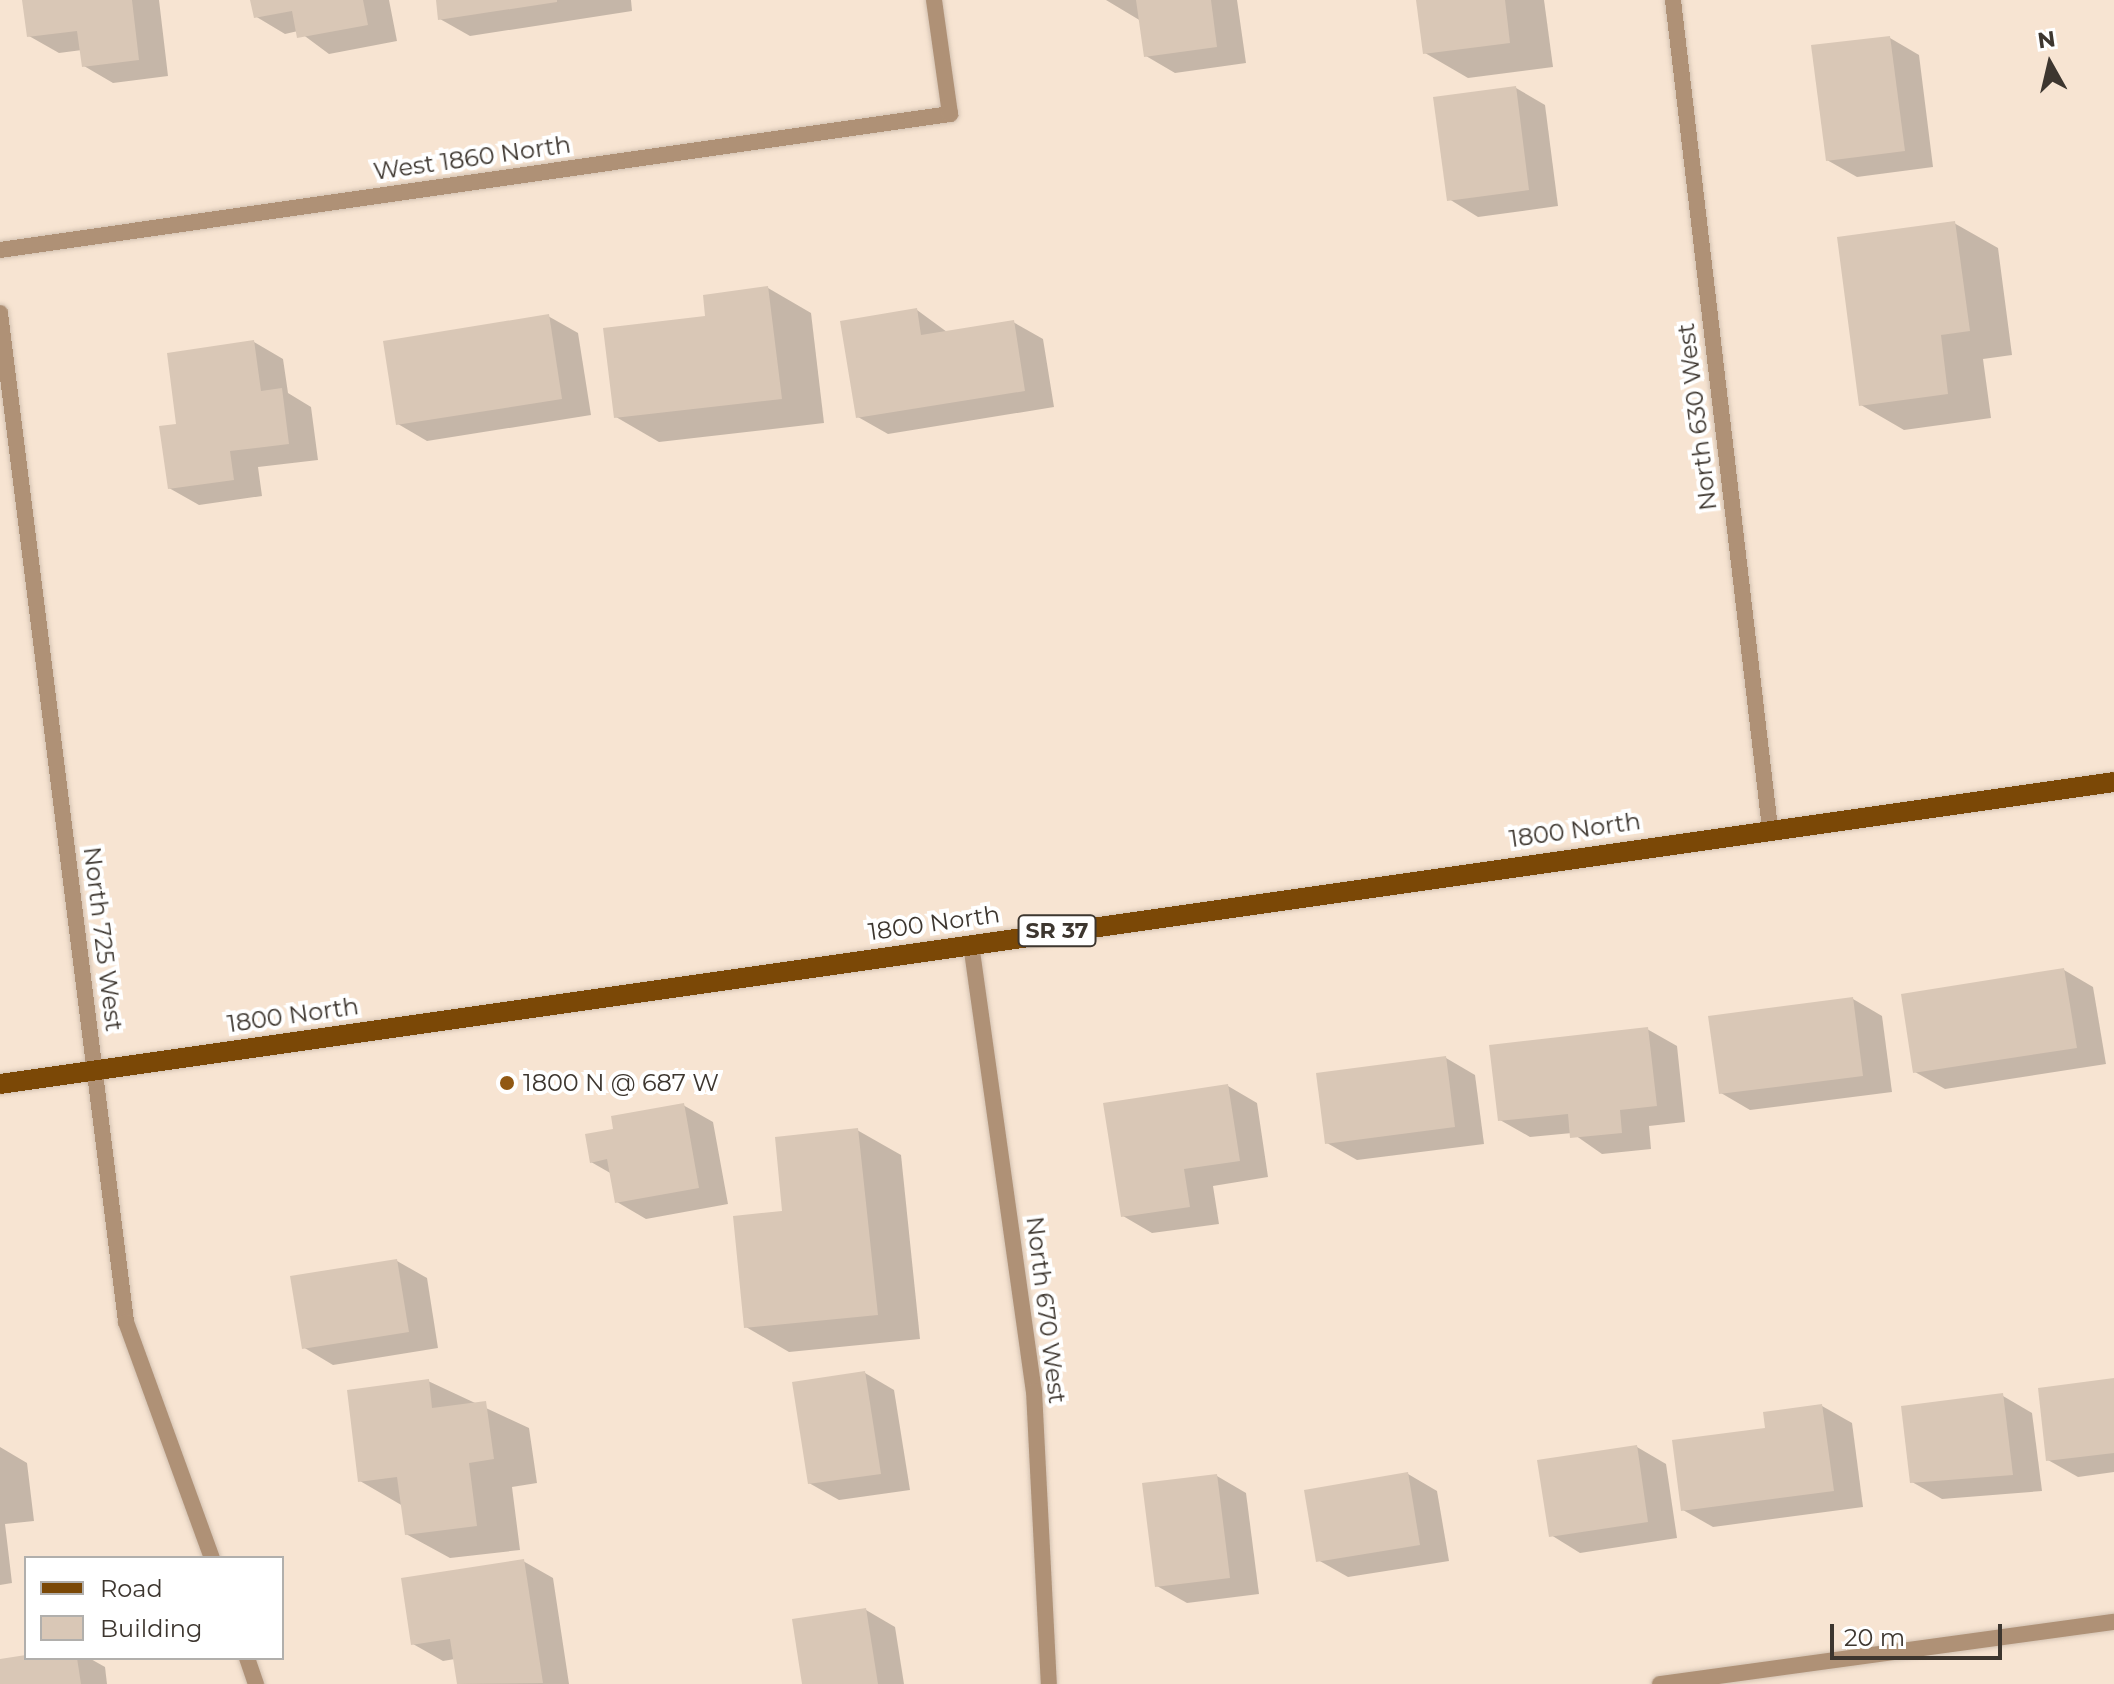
<!DOCTYPE html>
<html>
<head>
<meta charset="utf-8">
<style>
	body { margin:0 }
	#map { position:relative; width:2114px; height:1684px; overflow:hidden; background:#f7e4d2; font-family:Montserrat,sans-serif }
	div>[style] { position:absolute }
	[style*='--x'] { left:calc(var(--x)*1px); top:calc(var(--y)*1px); width:calc(var(--w)*1px); rotate:calc(var(--a)*1deg) }
	.shadow>* { inset:0; background:#0003 }
	.building>* { inset:0; background:#d9c7b6 }
	.roads { filter:drop-shadow(0 0 2px #d2c1b1) drop-shadow(0 0 2px #d2c1b1) }
	.street>* { height:16px; margin:-8px; padding:0 8px; transform-origin:8px; border-radius:8px; background:#af9176 }
	.primary>* { height:20px; margin:-10px; padding:0 10px; transform-origin:10px; border-radius:10px; background:#7b4806 }
	.dots>* { width:22px; height:22px; translate:-50% -50%; box-sizing:border-box; border:4px solid #fff; border-radius:50% }
	span { translate:-50% -50%; white-space:nowrap; text-align:center; line-height:1.15; -webkit-text-stroke:8px #fff; paint-order:stroke }
	.shield-label span { padding:2px 6px; background:#fff; border:2px solid; border-radius:6px; -webkit-text-stroke-width:0 }
	.shield-label { font-size:22px; color:#3d362f; font-weight:700 }
	.street-label { font-size:24px; color:#3d362f }
	.poi-label { font-size:24px; color:#3d362f }
	.left { translate:0 -50%; text-align:left }
	.legend { position:absolute; left:24px; top:1556px; width:260px; height:104px; box-sizing:border-box; background:#fff; border:2px solid #b1afac; margin:0; padding:10px 14px; list-style:none; font-size:24px; color:#3d362f }
	.legend li { display:flex; align-items:center; gap:16px; height:40px }
	.legend b { width:40px; border:2px solid #b1afac }
	.north { position:absolute; left:2010px; top:24px; width:80px; height:80px; -webkit-text-stroke:6px #fff; paint-order:stroke; rotate:352deg; font-size:22px; font-weight:700; line-height:32px; text-align:center; color:#3d362f }
	.north::after { content:''; display:block; margin:auto; width:28px; height:36px; background:#3d362f; clip-path:polygon(50% 0,100% 100%,50% 72%,0 100%) }
	.scale { position:absolute; left:1830px; top:1624px; width:172px; height:36px; box-sizing:border-box; border:4px solid #3d362f; border-top:0; padding-left:10px; font-size:24px; line-height:28px; white-space:nowrap; color:#3d362f; -webkit-text-stroke:6px #fff; paint-order:stroke }
</style>
</head>
<body>
<div id="map">
	<div class="shadow">
		<i style="clip-path:polygon(24px 0,159px 0,168px 76px,113px 83px,84px 66px,82px 50px,59px 53px,29px 36px)"></i>
		<i style="clip-path:polygon(252px 0,389px 0,397px 41px,329px 54px,298px 31px,285px 34px,255px 16px)"></i>
		<i style="clip-path:polygon(438px 0,631px 0,632px 11px,470px 36px,440px 19px)"></i>
		<i style="clip-path:polygon(1106px 0,1237px 0,1246px 63px,1175px 73px,1146px 56px,1141px 21px)"></i>
		<i style="clip-path:polygon(1418px 0,1544px 0,1553px 67px,1468px 78px,1425px 53px)"></i>
		<i style="clip-path:polygon(1890px 38px,1919px 55px,1933px 167px,1857px 177px,1827px 160px)"></i>
		<i style="clip-path:polygon(1516px 88px,1545px 105px,1558px 206px,1478px 217px,1449px 199px)"></i>
		<i style="clip-path:polygon(1954px 223px,1998px 248px,2012px 355px,1983px 359px,1991px 418px,1904px 430px,1861px 405px)"></i>
		<i style="clip-path:polygon(768px 288px,811px 313px,824px 423px,659px 442px,616px 417px,707px 317px)"></i>
		<i style="clip-path:polygon(917px 310px,947px 332px,1013px 322px,1043px 339px,1054px 407px,888px 434px,858px 417px)"></i>
		<i style="clip-path:polygon(548px 316px,578px 333px,591px 415px,427px 441px,398px 424px)"></i>
		<i style="clip-path:polygon(254px 342px,283px 359px,288px 393px,311px 407px,318px 460px,258px 467px,262px 496px,199px 505px,169px 488px,178px 426px)"></i>
		<i style="clip-path:polygon(2064px 970px,2093px 987px,2106px 1064px,1945px 1089px,1915px 1072px)"></i>
		<i style="clip-path:polygon(1853px 999px,1882px 1016px,1892px 1092px,1750px 1110px,1721px 1093px)"></i>
		<i style="clip-path:polygon(1647px 1029px,1677px 1046px,1685px 1122px,1649px 1126px,1651px 1149px,1602px 1154px,1572px 1133px,1530px 1137px,1500px 1120px)"></i>
		<i style="clip-path:polygon(1446px 1058px,1475px 1075px,1484px 1144px,1357px 1160px,1327px 1143px)"></i>
		<i style="clip-path:polygon(1228px 1086px,1257px 1103px,1268px 1177px,1213px 1186px,1219px 1224px,1152px 1233px,1123px 1216px)"></i>
		<i style="clip-path:polygon(683px 1105px,713px 1122px,728px 1204px,646px 1219px,617px 1202px,612px 1174px,591px 1162px,616px 1130px)"></i>
		<i style="clip-path:polygon(857px 1130px,901px 1155px,920px 1339px,789px 1352px,746px 1327px,785px 1213px)"></i>
		<i style="clip-path:polygon(397px 1261px,427px 1278px,438px 1348px,333px 1365px,303px 1347px)"></i>
		<i style="clip-path:polygon(865px 1373px,894px 1390px,910px 1490px,839px 1500px,809px 1483px)"></i>
		<i style="clip-path:polygon(2114px 1380px,2114px 1472px,2078px 1477px,2048px 1460px)"></i>
		<i style="clip-path:polygon(428px 1381px,529px 1428px,537px 1483px,512px 1487px,520px 1550px,450px 1558px,406px 1534px,403px 1506px,360px 1481px)"></i>
		<i style="clip-path:polygon(2003px 1396px,2032px 1413px,2042px 1491px,1942px 1499px,1912px 1482px)"></i>
		<i style="clip-path:polygon(1822px 1406px,1852px 1423px,1863px 1507px,1713px 1527px,1683px 1510px)"></i>
		<i style="clip-path:polygon(0 1447px,27px 1463px,34px 1521px,5px 1524px,12px 1583px,0 1585px)"></i>
		<i style="clip-path:polygon(1637px 1447px,1666px 1464px,1677px 1538px,1580px 1553px,1551px 1535px)"></i>
		<i style="clip-path:polygon(1408px 1474px,1437px 1491px,1449px 1561px,1348px 1577px,1318px 1560px)"></i>
		<i style="clip-path:polygon(1217px 1476px,1246px 1493px,1259px 1594px,1187px 1603px,1157px 1586px)"></i>
		<i style="clip-path:polygon(523px 1561px,553px 1578px,569px 1684px,459px 1684px,455px 1659px,443px 1661px,413px 1644px)"></i>
		<i style="clip-path:polygon(866px 1610px,895px 1627px,904px 1684px,804px 1684px)"></i>
		<i style="clip-path:polygon(89px 1658px,105px 1667px,107px 1684px,0 1684px,0 1661px)"></i>
	</div>
	<div class="building">
		<i style="clip-path:polygon(22px 0,132px 0,139px 60px,82px 67px,77px 31px,27px 37px)"></i>
		<i style="clip-path:polygon(250px 0,363px 0,368px 25px,297px 38px,292px 11px,254px 18px)"></i>
		<i style="clip-path:polygon(436px 0,557px 0,557px 2px,438px 20px)"></i>
		<i style="clip-path:polygon(1136px 0,1211px 0,1217px 47px,1144px 57px)"></i>
		<i style="clip-path:polygon(1416px 0,1505px 0,1510px 43px,1423px 54px)"></i>
		<i style="clip-path:polygon(1890px 36px,1905px 151px,1826px 161px,1811px 45px)"></i>
		<i style="clip-path:polygon(1516px 86px,1529px 190px,1447px 201px,1433px 97px)"></i>
		<i style="clip-path:polygon(1955px 221px,1970px 331px,1941px 335px,1948px 394px,1859px 406px,1837px 237px)"></i>
		<i style="clip-path:polygon(768px 286px,782px 399px,614px 418px,603px 328px,705px 316px,703px 295px)"></i>
		<i style="clip-path:polygon(917px 308px,921px 335px,1014px 320px,1025px 391px,856px 418px,840px 321px)"></i>
		<i style="clip-path:polygon(549px 314px,562px 399px,396px 425px,383px 341px)"></i>
		<i style="clip-path:polygon(254px 340px,261px 391px,282px 388px,289px 444px,230px 451px,234px 480px,168px 489px,159px 426px,176px 424px,167px 353px)"></i>
		<i style="clip-path:polygon(2064px 968px,2077px 1048px,1913px 1073px,1901px 994px)"></i>
		<i style="clip-path:polygon(1853px 997px,1863px 1076px,1719px 1094px,1708px 1016px)"></i>
		<i style="clip-path:polygon(1648px 1027px,1657px 1106px,1620px 1110px,1622px 1133px,1570px 1138px,1568px 1114px,1498px 1121px,1489px 1045px)"></i>
		<i style="clip-path:polygon(1446px 1056px,1455px 1127px,1325px 1144px,1316px 1073px)"></i>
		<i style="clip-path:polygon(1228px 1084px,1240px 1161px,1184px 1169px,1190px 1207px,1121px 1217px,1103px 1103px)"></i>
		<i style="clip-path:polygon(684px 1103px,699px 1188px,615px 1203px,607px 1159px,590px 1163px,585px 1134px,613px 1129px,611px 1116px)"></i>
		<i style="clip-path:polygon(858px 1128px,878px 1315px,744px 1328px,733px 1216px,782px 1211px,775px 1137px)"></i>
		<i style="clip-path:polygon(397px 1259px,409px 1332px,302px 1349px,290px 1276px)"></i>
		<i style="clip-path:polygon(865px 1371px,881px 1474px,808px 1484px,792px 1382px)"></i>
		<i style="clip-path:polygon(2114px 1378px,2114px 1453px,2046px 1461px,2038px 1388px)"></i>
		<i style="clip-path:polygon(429px 1379px,432px 1408px,486px 1401px,494px 1459px,469px 1463px,477px 1526px,405px 1535px,397px 1477px,358px 1482px,347px 1390px)"></i>
		<i style="clip-path:polygon(2003px 1393px,2013px 1475px,1910px 1483px,1901px 1406px)"></i>
		<i style="clip-path:polygon(1822px 1404px,1834px 1491px,1681px 1511px,1672px 1440px,1765px 1428px,1763px 1412px)"></i>
		<i style="clip-path:polygon(1637px 1445px,1648px 1522px,1549px 1537px,1537px 1460px)"></i>
		<i style="clip-path:polygon(1408px 1472px,1420px 1545px,1316px 1562px,1304px 1490px)"></i>
		<i style="clip-path:polygon(1217px 1474px,1230px 1578px,1155px 1587px,1142px 1483px)"></i>
		<i style="clip-path:polygon(524px 1559px,543px 1683px,457px 1684px,450px 1639px,411px 1645px,401px 1578px)"></i>
		<i style="clip-path:polygon(866px 1608px,878px 1684px,802px 1684px,792px 1619px)"></i>
		<i style="clip-path:polygon(26px 1655px,77px 1658px,81px 1684px,0 1684px,0 1659px)"></i>
	</div>
	<div class="roads">
		<div class="street">
			<i style="--x:1673;--y:0;--w:834;--a:83.32"></i>
			<i style="--x:0;--y:250;--w:960;--a:-8.15"></i>
			<i style="--x:950;--y:114;--w:115;--a:-98"></i>
			<i style="--x:0;--y:313;--w:1017;--a:82.88"></i>
			<i style="--x:126;--y:1322;--w:251;--a:70"></i>
			<i style="--x:971;--y:944;--w:451;--a:82"></i>
			<i style="--x:1034;--y:1391;--w:293;--a:87.1"></i>
			<i style="--x:247;--y:1658;--w:28;--a:71"></i>
			<i style="--x:1660;--y:1684;--w:458;--a:-7.8"></i>
		</div>
		<div class="primary">
			<i style="--x:0;--y:1084;--w:2135;--a:-8.13"></i>
		</div>
	</div>
	<div class="dots">
		<i style="left:507px;top:1083px;background:#915813"></i>
	</div>
	<div class="shield-label">
		<span style="left:1057px;top:931px">SR 37</span>
	</div>
	<div class="street-label">
		<span style="left:472px;top:158px;rotate:-8deg">West 1860 North</span>
		<span style="left:1697px;top:417px;rotate:-97deg">North 630 West</span>
		<span style="left:1575px;top:830px;rotate:-8deg">1800 North</span>
		<span style="left:934px;top:923px;rotate:-8deg">1800 North</span>
		<span style="left:103px;top:939px;rotate:83deg">North 725 West</span>
		<span style="left:293px;top:1015px;rotate:-8deg">1800 North</span>
		<span style="left:1046px;top:1310px;rotate:83deg">North 670 West</span>
	</div>
	<div class="poi-label">
		<span class="left" style="left:523px;top:1083px">1800 N @ 687 W</span>
	</div>
	<ul class="legend">
	<li><b style="height:10px;background:#7b4806"></b>Road</li>
	<li><b style="height:22px;background:#d9c7b6"></b>Building</li>
	</ul>
	<div class="north">N</div>
	<div class="scale">20 m</div>
</div>
</body>
</html>
